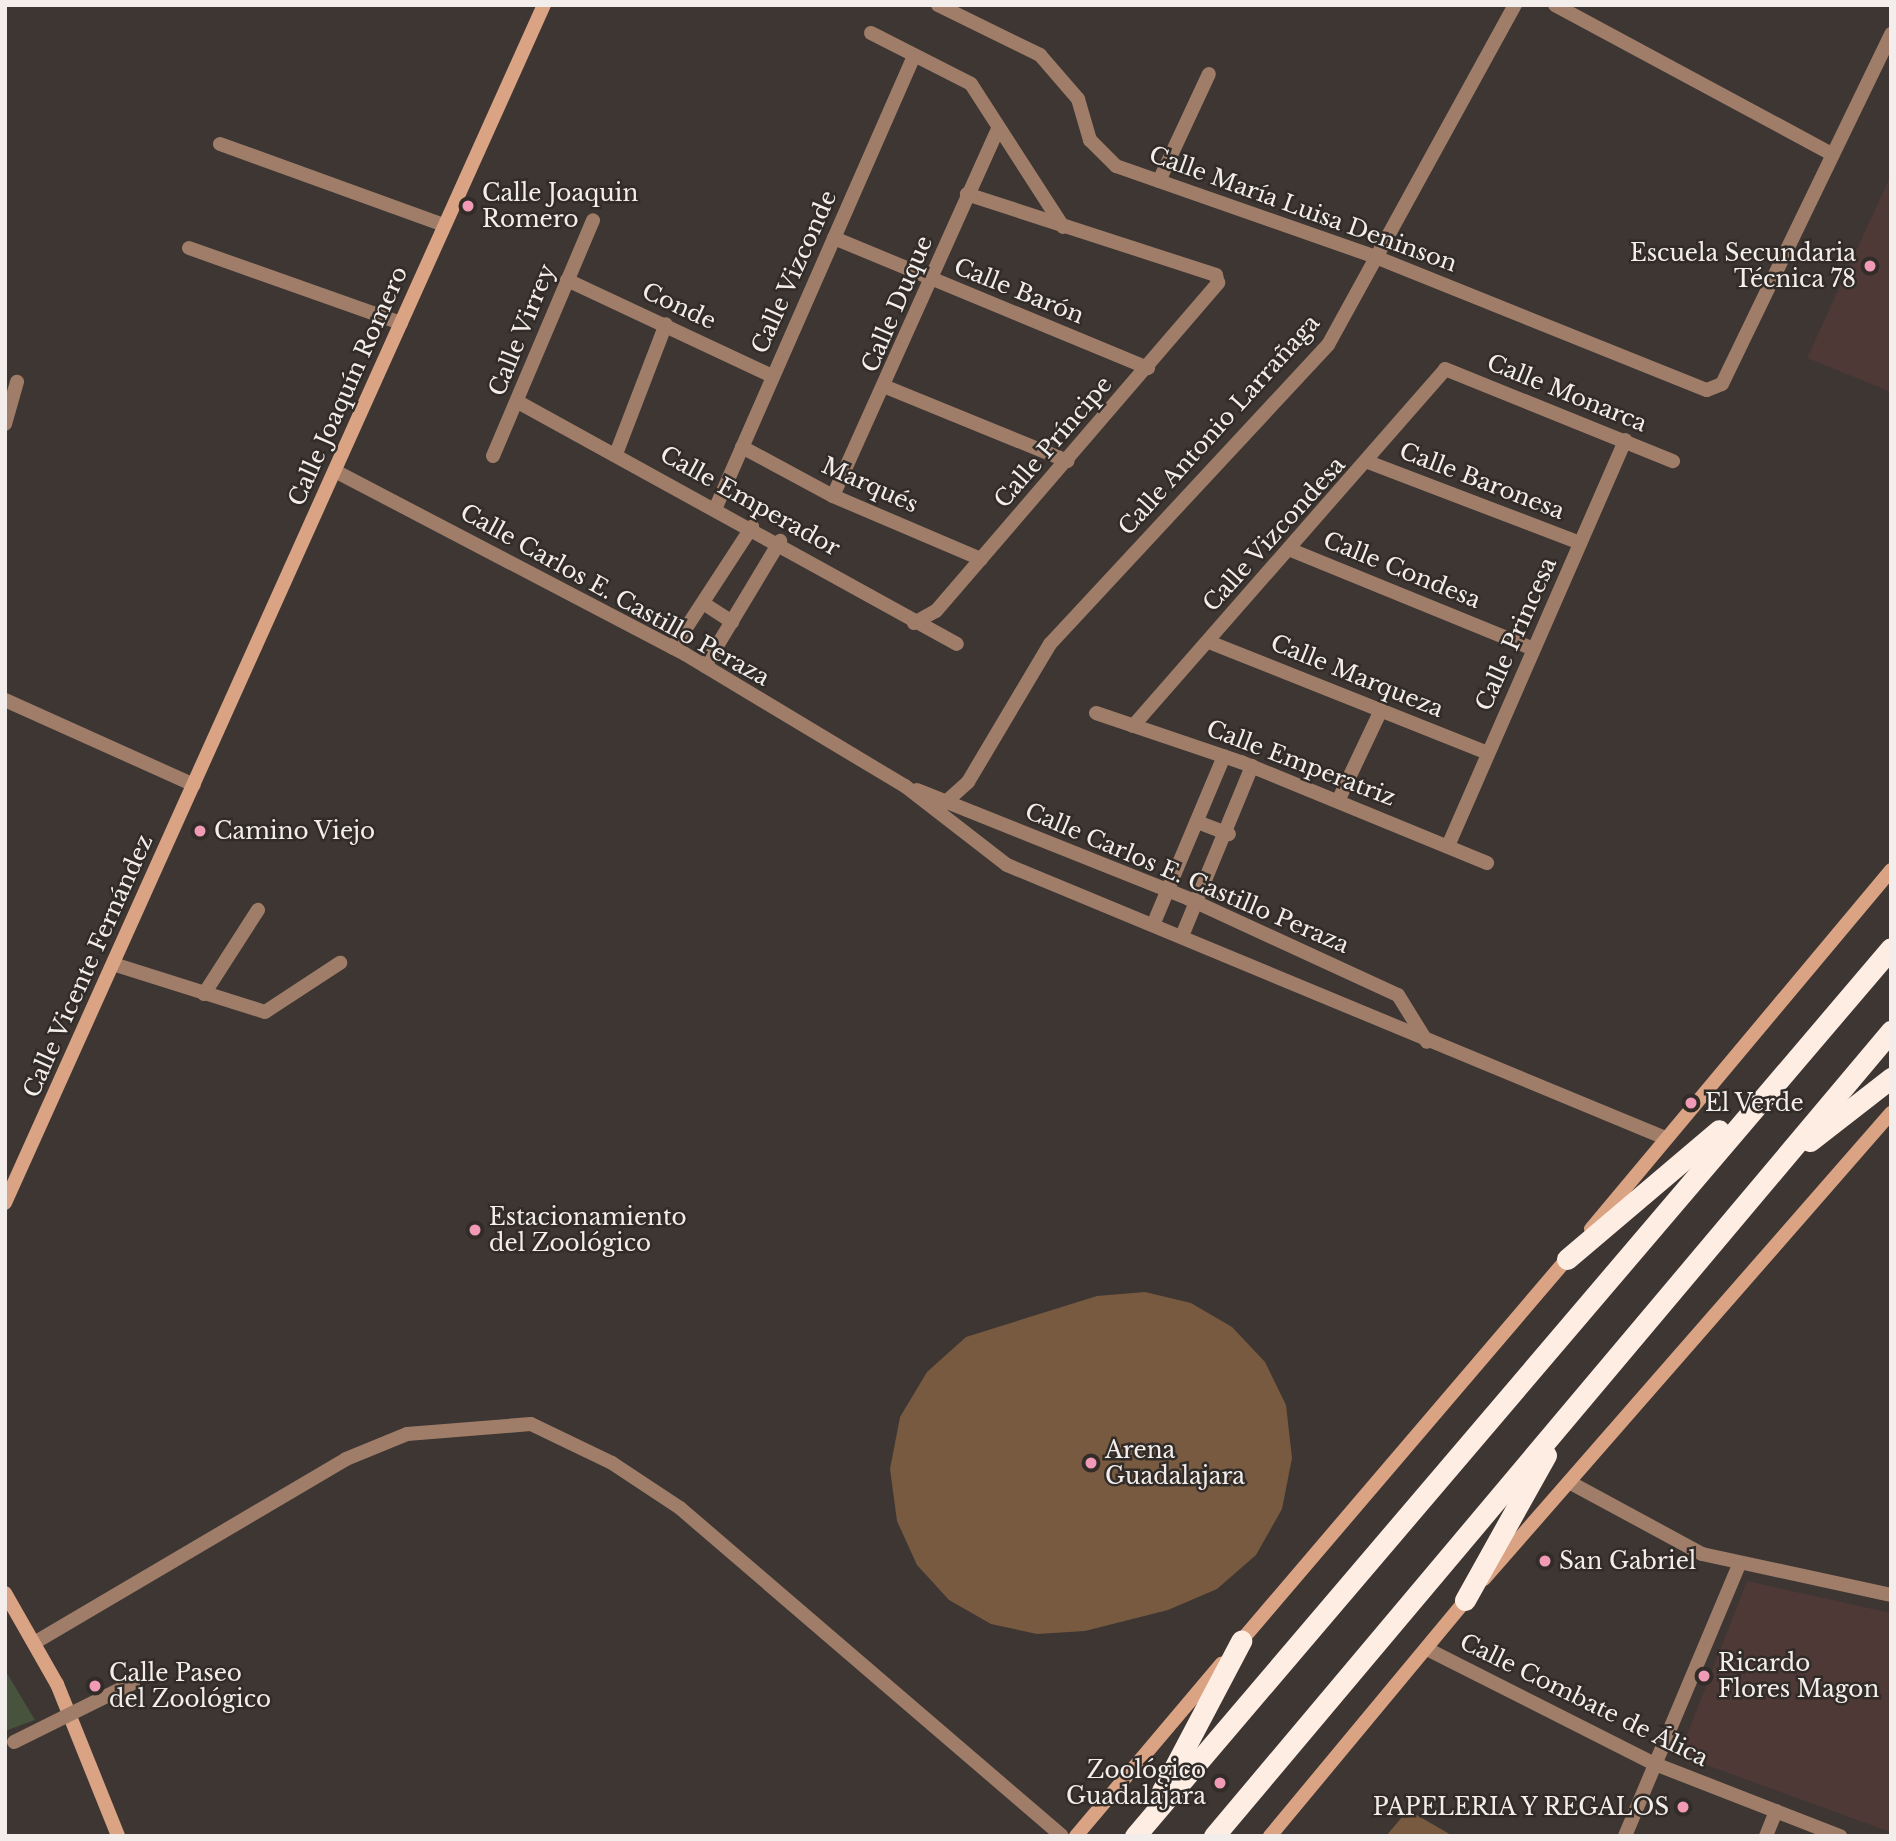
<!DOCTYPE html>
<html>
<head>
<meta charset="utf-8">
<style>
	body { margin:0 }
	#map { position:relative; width:1896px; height:1841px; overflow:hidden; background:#3d3633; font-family:"Libre Baskerville",serif }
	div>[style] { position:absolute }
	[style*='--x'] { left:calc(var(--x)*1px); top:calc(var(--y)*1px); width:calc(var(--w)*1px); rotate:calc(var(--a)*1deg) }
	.education>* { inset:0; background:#4e3936 }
	.green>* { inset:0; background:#47533d }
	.building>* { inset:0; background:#775a3f }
	.street>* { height:14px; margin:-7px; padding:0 7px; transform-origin:7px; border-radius:7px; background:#9f7d69 }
	.secondary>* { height:14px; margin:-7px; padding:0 7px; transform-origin:7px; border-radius:7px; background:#daa383 }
	.highway>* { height:21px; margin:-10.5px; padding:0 10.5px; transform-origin:10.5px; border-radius:10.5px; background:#feede3 }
	.street-bridge>* { height:14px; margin:-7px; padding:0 7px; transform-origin:7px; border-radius:7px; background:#9f7d69 }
	.dots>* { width:19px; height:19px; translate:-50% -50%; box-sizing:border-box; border:4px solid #322c29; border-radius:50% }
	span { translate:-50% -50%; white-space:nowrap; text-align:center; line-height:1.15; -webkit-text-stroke:5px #322c29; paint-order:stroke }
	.poi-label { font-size:23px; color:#f3eeec }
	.left { translate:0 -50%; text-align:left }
	.right { translate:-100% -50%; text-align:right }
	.street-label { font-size:23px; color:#f3eeec }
	.frame { position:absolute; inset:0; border:7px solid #f3eeec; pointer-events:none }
</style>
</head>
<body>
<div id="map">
	<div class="education">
		<i style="clip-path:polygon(1891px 175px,1891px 392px,1807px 358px)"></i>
		<i style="clip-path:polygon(1747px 1581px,1891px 1613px,1890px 1832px,1679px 1755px)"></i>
	</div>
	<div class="green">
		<i style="clip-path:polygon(5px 1670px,35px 1720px,5px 1731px)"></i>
	</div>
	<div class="building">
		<i style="clip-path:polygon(1145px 1292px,1191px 1303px,1232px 1327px,1265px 1362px,1286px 1405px,1292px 1458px,1282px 1509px,1256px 1555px,1217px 1589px,1168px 1610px,1085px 1631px,1037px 1634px,991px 1624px,949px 1600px,917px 1565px,897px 1521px,890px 1469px,900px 1417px,927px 1372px,966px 1337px,1097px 1296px)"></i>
		<i style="clip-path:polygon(1408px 1810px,1453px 1836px,1386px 1836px)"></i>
	</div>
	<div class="street">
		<i style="--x:938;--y:5;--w:114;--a:26.1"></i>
		<i style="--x:1040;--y:55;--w:58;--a:49.2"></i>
		<i style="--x:1078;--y:99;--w:43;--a:73.7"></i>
		<i style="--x:1090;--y:140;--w:37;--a:45"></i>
		<i style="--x:1116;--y:166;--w:278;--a:19.3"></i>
		<i style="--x:1378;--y:258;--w:354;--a:21.9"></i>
		<i style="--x:1707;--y:390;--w:16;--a:-22"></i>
		<i style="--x:1722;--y:384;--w:389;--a:-64.2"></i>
		<i style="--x:1555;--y:5;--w:315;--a:28.3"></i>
		<i style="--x:871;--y:33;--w:112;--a:27"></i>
		<i style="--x:971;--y:84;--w:170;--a:57.2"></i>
		<i style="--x:220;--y:144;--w:238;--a:19.9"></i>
		<i style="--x:1159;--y:181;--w:118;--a:-65"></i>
		<i style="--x:834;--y:238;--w:340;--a:22.5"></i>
		<i style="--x:189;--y:248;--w:225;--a:19.5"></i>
		<i style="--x:567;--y:280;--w:226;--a:25.1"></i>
		<i style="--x:886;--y:387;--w:196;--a:22.2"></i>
		<i style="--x:518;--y:402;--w:501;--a:28.87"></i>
		<i style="--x:5;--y:424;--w:44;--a:-74.1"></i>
		<i style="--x:742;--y:447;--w:103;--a:28.3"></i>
		<i style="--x:833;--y:496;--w:161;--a:23.1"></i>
		<i style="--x:616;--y:454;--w:139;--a:-69"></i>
		<i style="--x:493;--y:456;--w:256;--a:-67"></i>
		<i style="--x:1368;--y:462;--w:227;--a:20.9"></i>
		<i style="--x:335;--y:471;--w:395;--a:27.6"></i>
		<i style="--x:685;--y:654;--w:257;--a:31"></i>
		<i style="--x:905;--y:786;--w:129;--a:37.8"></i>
		<i style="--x:1007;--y:865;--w:712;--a:22.53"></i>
		<i style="--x:833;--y:496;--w:402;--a:-65.8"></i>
		<i style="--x:716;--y:507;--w:492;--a:-66.3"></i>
		<i style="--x:1291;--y:550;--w:262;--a:22.2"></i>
		<i style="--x:703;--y:603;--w:35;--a:33"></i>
		<i style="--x:914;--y:623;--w:25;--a:-29"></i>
		<i style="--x:936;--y:611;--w:433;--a:-49.3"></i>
		<i style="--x:1218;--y:283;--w:8;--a:-104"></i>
		<i style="--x:1216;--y:275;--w:262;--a:-162"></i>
		<i style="--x:1209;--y:642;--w:300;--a:21.7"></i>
		<i style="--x:673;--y:648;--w:145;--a:-56.9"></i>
		<i style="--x:705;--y:666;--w:146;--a:-59"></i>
		<i style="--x:5;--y:700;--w:207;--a:24.2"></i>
		<i style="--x:1096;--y:713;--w:153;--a:18.7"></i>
		<i style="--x:1241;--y:762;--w:266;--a:22.3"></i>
		<i style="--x:1133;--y:726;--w:474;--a:-48.8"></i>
		<i style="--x:1445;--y:369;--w:246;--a:22"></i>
		<i style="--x:917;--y:790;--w:293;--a:21.8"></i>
		<i style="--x:1189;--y:899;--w:230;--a:24.7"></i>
		<i style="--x:1398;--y:995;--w:55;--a:58.3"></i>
		<i style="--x:1338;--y:801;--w:101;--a:-64.7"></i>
		<i style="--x:937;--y:810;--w:42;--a:-42.1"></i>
		<i style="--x:968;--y:782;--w:161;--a:-59.3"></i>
		<i style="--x:1050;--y:644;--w:408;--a:-47.1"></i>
		<i style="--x:1328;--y:345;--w:388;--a:-61.2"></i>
		<i style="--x:1200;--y:823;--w:31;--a:21"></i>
		<i style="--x:1448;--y:846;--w:443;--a:-66.4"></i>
		<i style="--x:1153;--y:925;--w:183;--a:-67.2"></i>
		<i style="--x:1182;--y:936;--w:184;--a:-67.6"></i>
		<i style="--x:113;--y:964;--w:159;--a:17.5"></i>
		<i style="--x:265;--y:1012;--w:90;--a:-33.2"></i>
		<i style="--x:204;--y:994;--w:100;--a:-57.3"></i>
		<i style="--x:1569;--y:1482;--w:151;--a:28.4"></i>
		<i style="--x:1702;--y:1554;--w:193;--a:12.2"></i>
		<i style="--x:34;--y:1643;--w:362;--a:-30.5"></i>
		<i style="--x:346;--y:1459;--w:66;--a:-22.3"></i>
		<i style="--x:407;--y:1434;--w:124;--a:-4.6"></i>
		<i style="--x:531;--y:1424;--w:90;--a:25.7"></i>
		<i style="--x:612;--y:1463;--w:82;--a:33.5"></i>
		<i style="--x:680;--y:1508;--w:503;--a:40.65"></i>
		<i style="--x:1427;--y:1649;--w:255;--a:26.8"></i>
		<i style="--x:1655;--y:1764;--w:199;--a:21.3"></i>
		<i style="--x:1625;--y:1836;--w:296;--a:-67.2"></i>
		<i style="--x:1766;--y:1836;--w:27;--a:-68"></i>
	</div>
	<div class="secondary">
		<i style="--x:5;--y:1203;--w:1314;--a:-65.78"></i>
		<i style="--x:1591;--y:1229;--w:468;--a:-50.1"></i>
		<i style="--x:1484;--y:1579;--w:619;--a:-48.87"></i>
		<i style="--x:5;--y:1593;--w:105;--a:60.3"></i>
		<i style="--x:57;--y:1684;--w:164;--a:68.1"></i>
		<i style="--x:1235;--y:1648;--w:519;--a:-49.53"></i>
		<i style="--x:1076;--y:1836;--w:226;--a:-49.8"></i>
		<i style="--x:1270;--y:1836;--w:315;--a:-50.3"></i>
	</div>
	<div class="highway">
		<i style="--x:1810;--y:1141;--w:103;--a:-37.9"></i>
		<i style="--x:1567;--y:1259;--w:199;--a:-40.3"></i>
		<i style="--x:1465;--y:1600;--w:166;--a:-60.8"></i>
		<i style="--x:1162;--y:1791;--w:170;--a:-62.2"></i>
		<i style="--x:1135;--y:1836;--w:1166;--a:-49.59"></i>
		<i style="--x:1214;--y:1836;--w:1052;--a:-49.94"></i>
	</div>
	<div class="street-bridge">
		<i style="--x:14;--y:1742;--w:133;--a:-26.4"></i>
	</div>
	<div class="dots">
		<i style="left:468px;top:206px;background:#f09ab5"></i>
		<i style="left:1870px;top:266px;background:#f09ab5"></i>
		<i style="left:200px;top:831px;background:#f09ab5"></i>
		<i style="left:1691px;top:1103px;background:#f09ab5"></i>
		<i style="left:475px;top:1230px;background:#f09ab5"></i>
		<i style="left:1091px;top:1463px;background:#f09ab5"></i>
		<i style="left:1545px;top:1561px;background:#f09ab5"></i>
		<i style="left:1704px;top:1676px;background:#f09ab5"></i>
		<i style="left:95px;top:1686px;background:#f09ab5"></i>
		<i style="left:1220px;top:1783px;background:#f09ab5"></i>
		<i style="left:1683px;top:1807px;background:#f09ab5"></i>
	</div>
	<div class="poi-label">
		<span class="left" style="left:482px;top:206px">Calle Joaquin<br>Romero</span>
		<span class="right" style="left:1856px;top:266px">Escuela Secundaria<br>Técnica 78</span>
		<span class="left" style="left:214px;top:831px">Camino Viejo</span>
		<span class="left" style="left:1705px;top:1103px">El Verde</span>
		<span class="left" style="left:489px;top:1230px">Estacionamiento<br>del Zoológico</span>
		<span class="left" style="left:1105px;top:1463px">Arena<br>Guadalajara</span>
		<span class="left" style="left:1559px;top:1561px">San Gabriel</span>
		<span class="left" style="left:1718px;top:1676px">Ricardo<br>Flores Magon</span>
		<span class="left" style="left:109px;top:1686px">Calle Paseo<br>del Zoológico</span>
		<span class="right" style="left:1206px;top:1783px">Zoológico<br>Guadalajara</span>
		<span class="right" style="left:1669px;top:1807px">PAPELERIA Y REGALOS</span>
	</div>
	<div class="street-label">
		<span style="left:1303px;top:209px;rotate:20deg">Calle María Luisa Deninson</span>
		<span style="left:794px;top:272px;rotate:-66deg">Calle Vizconde</span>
		<span style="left:1019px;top:291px;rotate:22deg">Calle Barón</span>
		<span style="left:897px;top:304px;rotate:-67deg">Calle Duque</span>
		<span style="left:679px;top:306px;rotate:25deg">Conde</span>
		<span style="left:522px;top:330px;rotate:-68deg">Calle Virrey</span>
		<span style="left:348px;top:386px;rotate:-66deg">Calle Joaquín Romero</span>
		<span style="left:1567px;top:393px;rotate:22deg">Calle Monarca</span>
		<span style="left:1219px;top:425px;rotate:-48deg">Calle Antonio Larrañaga</span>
		<span style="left:1053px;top:442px;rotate:-49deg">Calle Príncipe</span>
		<span style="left:1482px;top:481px;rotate:21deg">Calle Baronesa</span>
		<span style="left:870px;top:485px;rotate:24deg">Marqués</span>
		<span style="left:750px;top:501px;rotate:29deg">Calle Emperador</span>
		<span style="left:1274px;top:534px;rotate:-48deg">Calle Vizcondesa</span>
		<span style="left:1402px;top:570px;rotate:22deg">Calle Condesa</span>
		<span style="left:615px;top:595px;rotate:29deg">Calle Carlos E. Castillo Peraza</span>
		<span style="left:1516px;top:634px;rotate:-66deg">Calle Princesa</span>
		<span style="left:1357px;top:676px;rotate:22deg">Calle Marqueza</span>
		<span style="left:1301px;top:763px;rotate:21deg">Calle Emperatriz</span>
		<span style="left:1187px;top:878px;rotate:23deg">Calle Carlos E. Castillo Peraza</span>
		<span style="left:88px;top:966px;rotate:-66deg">Calle Vicente Fernández</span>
		<span style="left:1584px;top:1700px;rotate:26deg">Calle Combate de Álica</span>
	</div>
	<div class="frame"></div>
</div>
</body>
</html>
